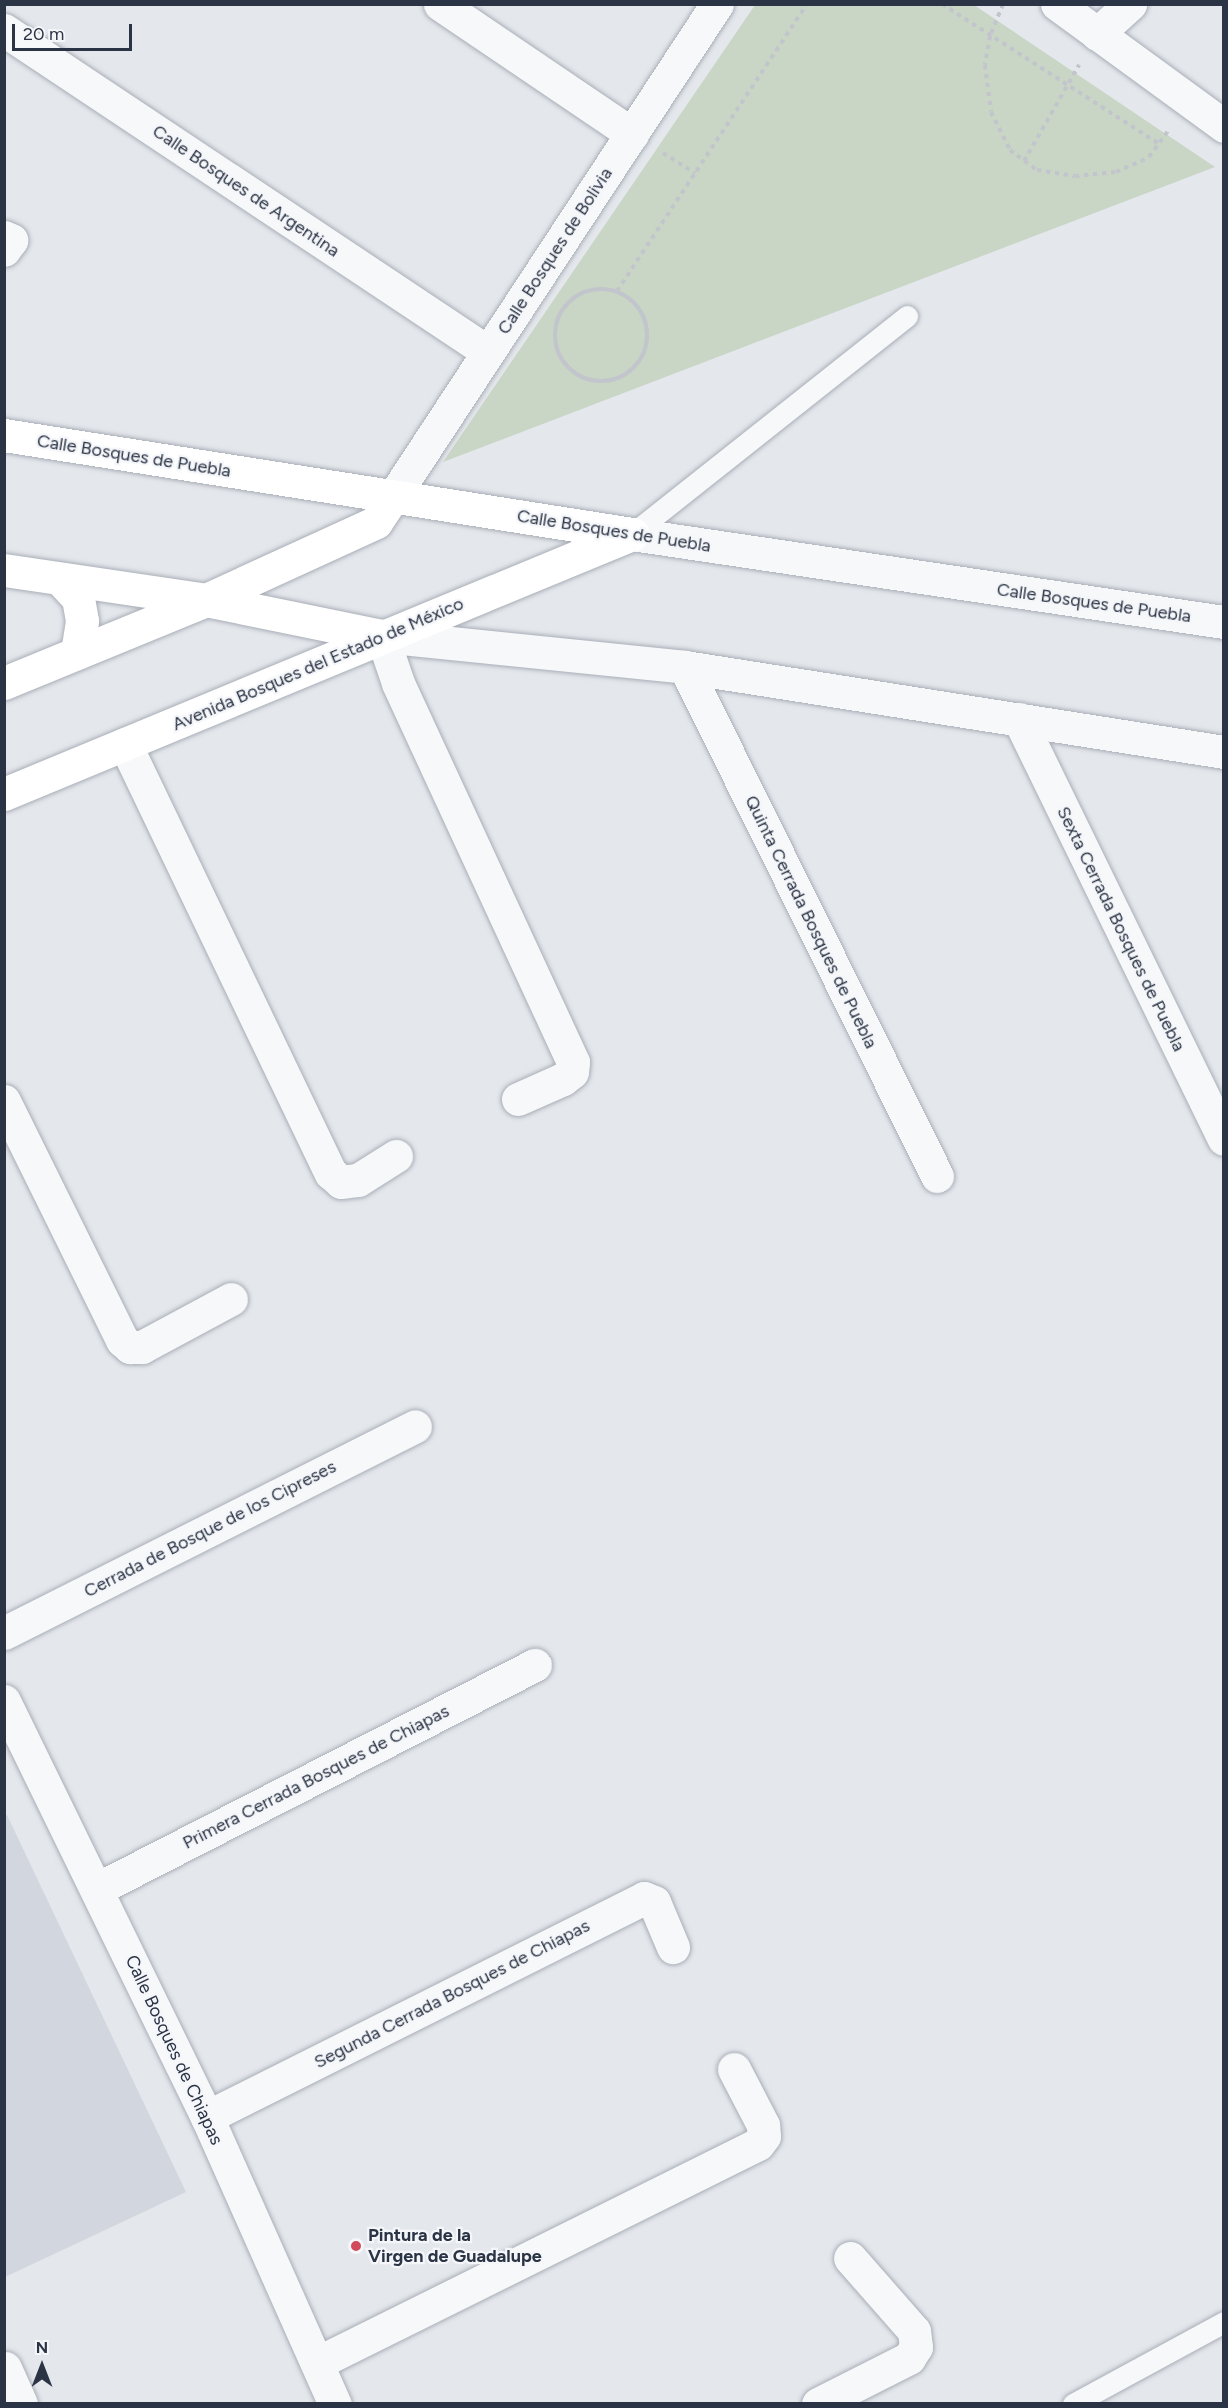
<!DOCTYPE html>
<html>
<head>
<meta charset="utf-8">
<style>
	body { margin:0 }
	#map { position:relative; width:1228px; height:2408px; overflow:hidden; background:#e4e7ec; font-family:Figtree,sans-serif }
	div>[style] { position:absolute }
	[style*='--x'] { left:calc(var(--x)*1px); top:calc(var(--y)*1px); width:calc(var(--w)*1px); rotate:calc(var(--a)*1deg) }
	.built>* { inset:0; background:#d2d6de }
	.green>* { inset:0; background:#c9d6c5 }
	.path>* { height:4px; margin-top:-2px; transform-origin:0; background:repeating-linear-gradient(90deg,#c2c5cb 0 4.5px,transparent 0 9px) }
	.path>.ring { margin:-2px; padding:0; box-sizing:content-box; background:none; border:4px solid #c2c5cb; border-radius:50% }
	.roads { filter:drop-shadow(0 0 2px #a9aeb7) drop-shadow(0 0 2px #a9aeb7) }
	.lane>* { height:21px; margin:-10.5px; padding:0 10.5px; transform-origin:10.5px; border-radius:10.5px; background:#f7f8fa }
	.street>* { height:33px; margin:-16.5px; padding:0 16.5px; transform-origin:16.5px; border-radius:16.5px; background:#f7f8fa }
	.secondary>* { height:33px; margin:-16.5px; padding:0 16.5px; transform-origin:16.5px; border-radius:16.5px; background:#fff }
	.dots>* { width:16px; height:16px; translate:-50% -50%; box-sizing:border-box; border:3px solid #f4f6f9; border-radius:50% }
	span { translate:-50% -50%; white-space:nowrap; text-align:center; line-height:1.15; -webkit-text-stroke:4.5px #f4f6f9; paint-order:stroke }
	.street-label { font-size:18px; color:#2b3445 }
	.poi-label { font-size:18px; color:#2b3445; font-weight:700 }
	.left { translate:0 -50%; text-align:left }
	.frame { position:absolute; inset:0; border:6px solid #2b3445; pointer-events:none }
	.north { position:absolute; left:12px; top:2336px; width:60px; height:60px; -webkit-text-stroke:4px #f4f6f9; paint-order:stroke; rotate:0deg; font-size:16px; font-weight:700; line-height:24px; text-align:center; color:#2b3445 }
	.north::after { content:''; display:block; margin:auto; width:21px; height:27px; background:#2b3445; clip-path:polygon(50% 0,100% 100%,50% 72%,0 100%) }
	.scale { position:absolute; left:12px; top:24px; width:120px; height:27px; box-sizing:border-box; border:3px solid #2b3445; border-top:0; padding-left:8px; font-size:18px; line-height:21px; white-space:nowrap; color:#2b3445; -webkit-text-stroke:4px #f4f6f9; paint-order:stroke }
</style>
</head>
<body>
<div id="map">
	<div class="built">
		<i style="clip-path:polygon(7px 1815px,186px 2192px,5px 2277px,4px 1816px)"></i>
	</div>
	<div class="green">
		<i style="clip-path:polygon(755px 5px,974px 5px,1215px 167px,443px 462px)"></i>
	</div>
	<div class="path">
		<i style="--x:942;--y:4;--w:258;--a:32.8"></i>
		<i style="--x:1003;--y:4;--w:35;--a:112"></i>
		<i style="--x:990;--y:36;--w:29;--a:100"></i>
		<i style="--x:985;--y:65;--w:47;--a:82.7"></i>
		<i style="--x:991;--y:112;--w:42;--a:63.4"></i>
		<i style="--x:1010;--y:150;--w:34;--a:37"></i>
		<i style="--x:1037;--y:170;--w:38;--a:9"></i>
		<i style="--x:1075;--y:176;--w:41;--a:-5.6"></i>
		<i style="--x:1116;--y:172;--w:36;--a:-24"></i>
		<i style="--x:1149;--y:157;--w:32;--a:-54"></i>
		<i style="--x:663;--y:153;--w:38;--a:32"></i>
		<i style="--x:1024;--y:161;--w:111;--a:-60.2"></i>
		<i class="ring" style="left:555px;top:289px;width:88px;height:88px"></i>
		<i style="--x:617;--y:291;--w:344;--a:-56.5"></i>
	</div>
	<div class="roads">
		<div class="lane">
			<i style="--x:632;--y:534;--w:351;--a:-38.4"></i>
			<i style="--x:1073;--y:2404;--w:172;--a:-28.5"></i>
		</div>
		<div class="street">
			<i style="--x:440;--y:4;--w:232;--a:34.1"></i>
			<i style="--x:1057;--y:4;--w:207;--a:36.1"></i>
			<i style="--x:4;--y:30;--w:581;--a:33.64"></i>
			<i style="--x:1097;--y:34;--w:45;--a:-42.3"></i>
			<i style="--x:4;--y:237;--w:8;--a:23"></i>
			<i style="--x:11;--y:240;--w:12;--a:125"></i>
			<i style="--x:393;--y:497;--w:590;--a:-56.69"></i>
			<i style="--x:632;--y:534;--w:599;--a:8.46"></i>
			<i style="--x:685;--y:667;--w:568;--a:63.66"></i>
			<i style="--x:1019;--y:719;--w:467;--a:64"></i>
			<i style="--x:125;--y:744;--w:476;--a:64.4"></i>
			<i style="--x:331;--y:1173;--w:13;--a:42"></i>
			<i style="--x:341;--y:1182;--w:17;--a:-7"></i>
			<i style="--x:358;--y:1180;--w:45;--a:-32.3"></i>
			<i style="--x:518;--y:1099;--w:49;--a:-24"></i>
			<i style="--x:563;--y:1079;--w:11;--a:-38"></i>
			<i style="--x:572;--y:1072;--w:10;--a:-84"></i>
			<i style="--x:573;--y:1062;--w:417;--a:-114.8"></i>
			<i style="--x:398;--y:683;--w:50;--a:-108.8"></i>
			<i style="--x:382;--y:636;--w:305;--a:5.8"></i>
			<i style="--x:685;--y:667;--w:546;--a:8.96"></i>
			<i style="--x:4;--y:1101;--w:267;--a:63.7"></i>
			<i style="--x:122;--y:1340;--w:11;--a:41"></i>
			<i style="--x:130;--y:1347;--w:12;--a:0"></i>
			<i style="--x:142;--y:1347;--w:101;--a:-28.3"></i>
			<i style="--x:4;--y:1633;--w:460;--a:-26.7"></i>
			<i style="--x:4;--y:1701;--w:463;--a:64"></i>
			<i style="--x:207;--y:2117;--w:314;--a:66"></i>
			<i style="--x:97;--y:1889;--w:492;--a:-27.1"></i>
			<i style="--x:207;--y:2117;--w:489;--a:-26.6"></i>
			<i style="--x:644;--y:1898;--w:11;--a:22"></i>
			<i style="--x:654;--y:1902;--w:49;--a:67.1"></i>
			<i style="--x:317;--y:2363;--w:492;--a:-26.4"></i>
			<i style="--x:758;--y:2144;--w:10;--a:-53"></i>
			<i style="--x:764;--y:2136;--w:11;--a:-95"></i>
			<i style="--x:763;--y:2125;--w:63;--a:-117.4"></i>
			<i style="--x:5;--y:2368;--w:39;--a:66"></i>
			<i style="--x:818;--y:2404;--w:102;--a:-26.8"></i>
			<i style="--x:909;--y:2358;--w:13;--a:-58"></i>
			<i style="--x:916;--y:2347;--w:16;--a:-97"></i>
			<i style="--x:914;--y:2331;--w:97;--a:-131.2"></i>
		</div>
		<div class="secondary">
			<i style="--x:4;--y:435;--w:636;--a:8.96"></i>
			<i style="--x:4;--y:570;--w:204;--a:8.4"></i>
			<i style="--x:206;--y:600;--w:180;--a:11.6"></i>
			<i style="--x:60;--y:579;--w:26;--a:47"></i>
			<i style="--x:78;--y:598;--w:23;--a:80"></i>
			<i style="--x:82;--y:621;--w:32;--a:99"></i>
			<i style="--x:4;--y:683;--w:218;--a:-22.3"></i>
			<i style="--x:206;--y:600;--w:187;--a:-24.6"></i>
			<i style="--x:376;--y:522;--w:30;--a:-56"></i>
			<i style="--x:4;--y:794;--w:680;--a:-22.49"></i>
		</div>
	</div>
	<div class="dots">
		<i style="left:356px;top:2246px;background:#d1495b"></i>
	</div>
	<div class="street-label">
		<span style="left:246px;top:191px;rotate:34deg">Calle Bosques de Argentina</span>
		<span style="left:555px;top:251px;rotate:-57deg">Calle Bosques de Bolivia</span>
		<span style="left:134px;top:456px;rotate:9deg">Calle Bosques de Puebla</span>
		<span style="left:614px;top:531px;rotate:9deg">Calle Bosques de Puebla</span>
		<span style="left:1094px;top:603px;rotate:8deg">Calle Bosques de Puebla</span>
		<span style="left:318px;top:664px;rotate:-23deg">Avenida Bosques del Estado de México</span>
		<span style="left:811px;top:922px;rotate:64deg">Quinta Cerrada Bosques de Puebla</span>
		<span style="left:1121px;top:929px;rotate:64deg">Sexta Cerrada Bosques de Puebla</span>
		<span style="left:210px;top:1529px;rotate:-27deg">Cerrada de Bosque de los Cipreses</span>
		<span style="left:316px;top:1777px;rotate:-27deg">Primera Cerrada Bosques de Chiapas</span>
		<span style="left:452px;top:1994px;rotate:-27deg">Segunda Cerrada Bosques de Chiapas</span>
		<span style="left:174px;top:2050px;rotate:65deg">Calle Bosques de Chiapas</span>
	</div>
	<div class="poi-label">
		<span class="left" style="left:368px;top:2246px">Pintura de la<br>Virgen de Guadalupe</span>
	</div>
	<div class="frame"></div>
	<div class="north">N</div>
	<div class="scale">20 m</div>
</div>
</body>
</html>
